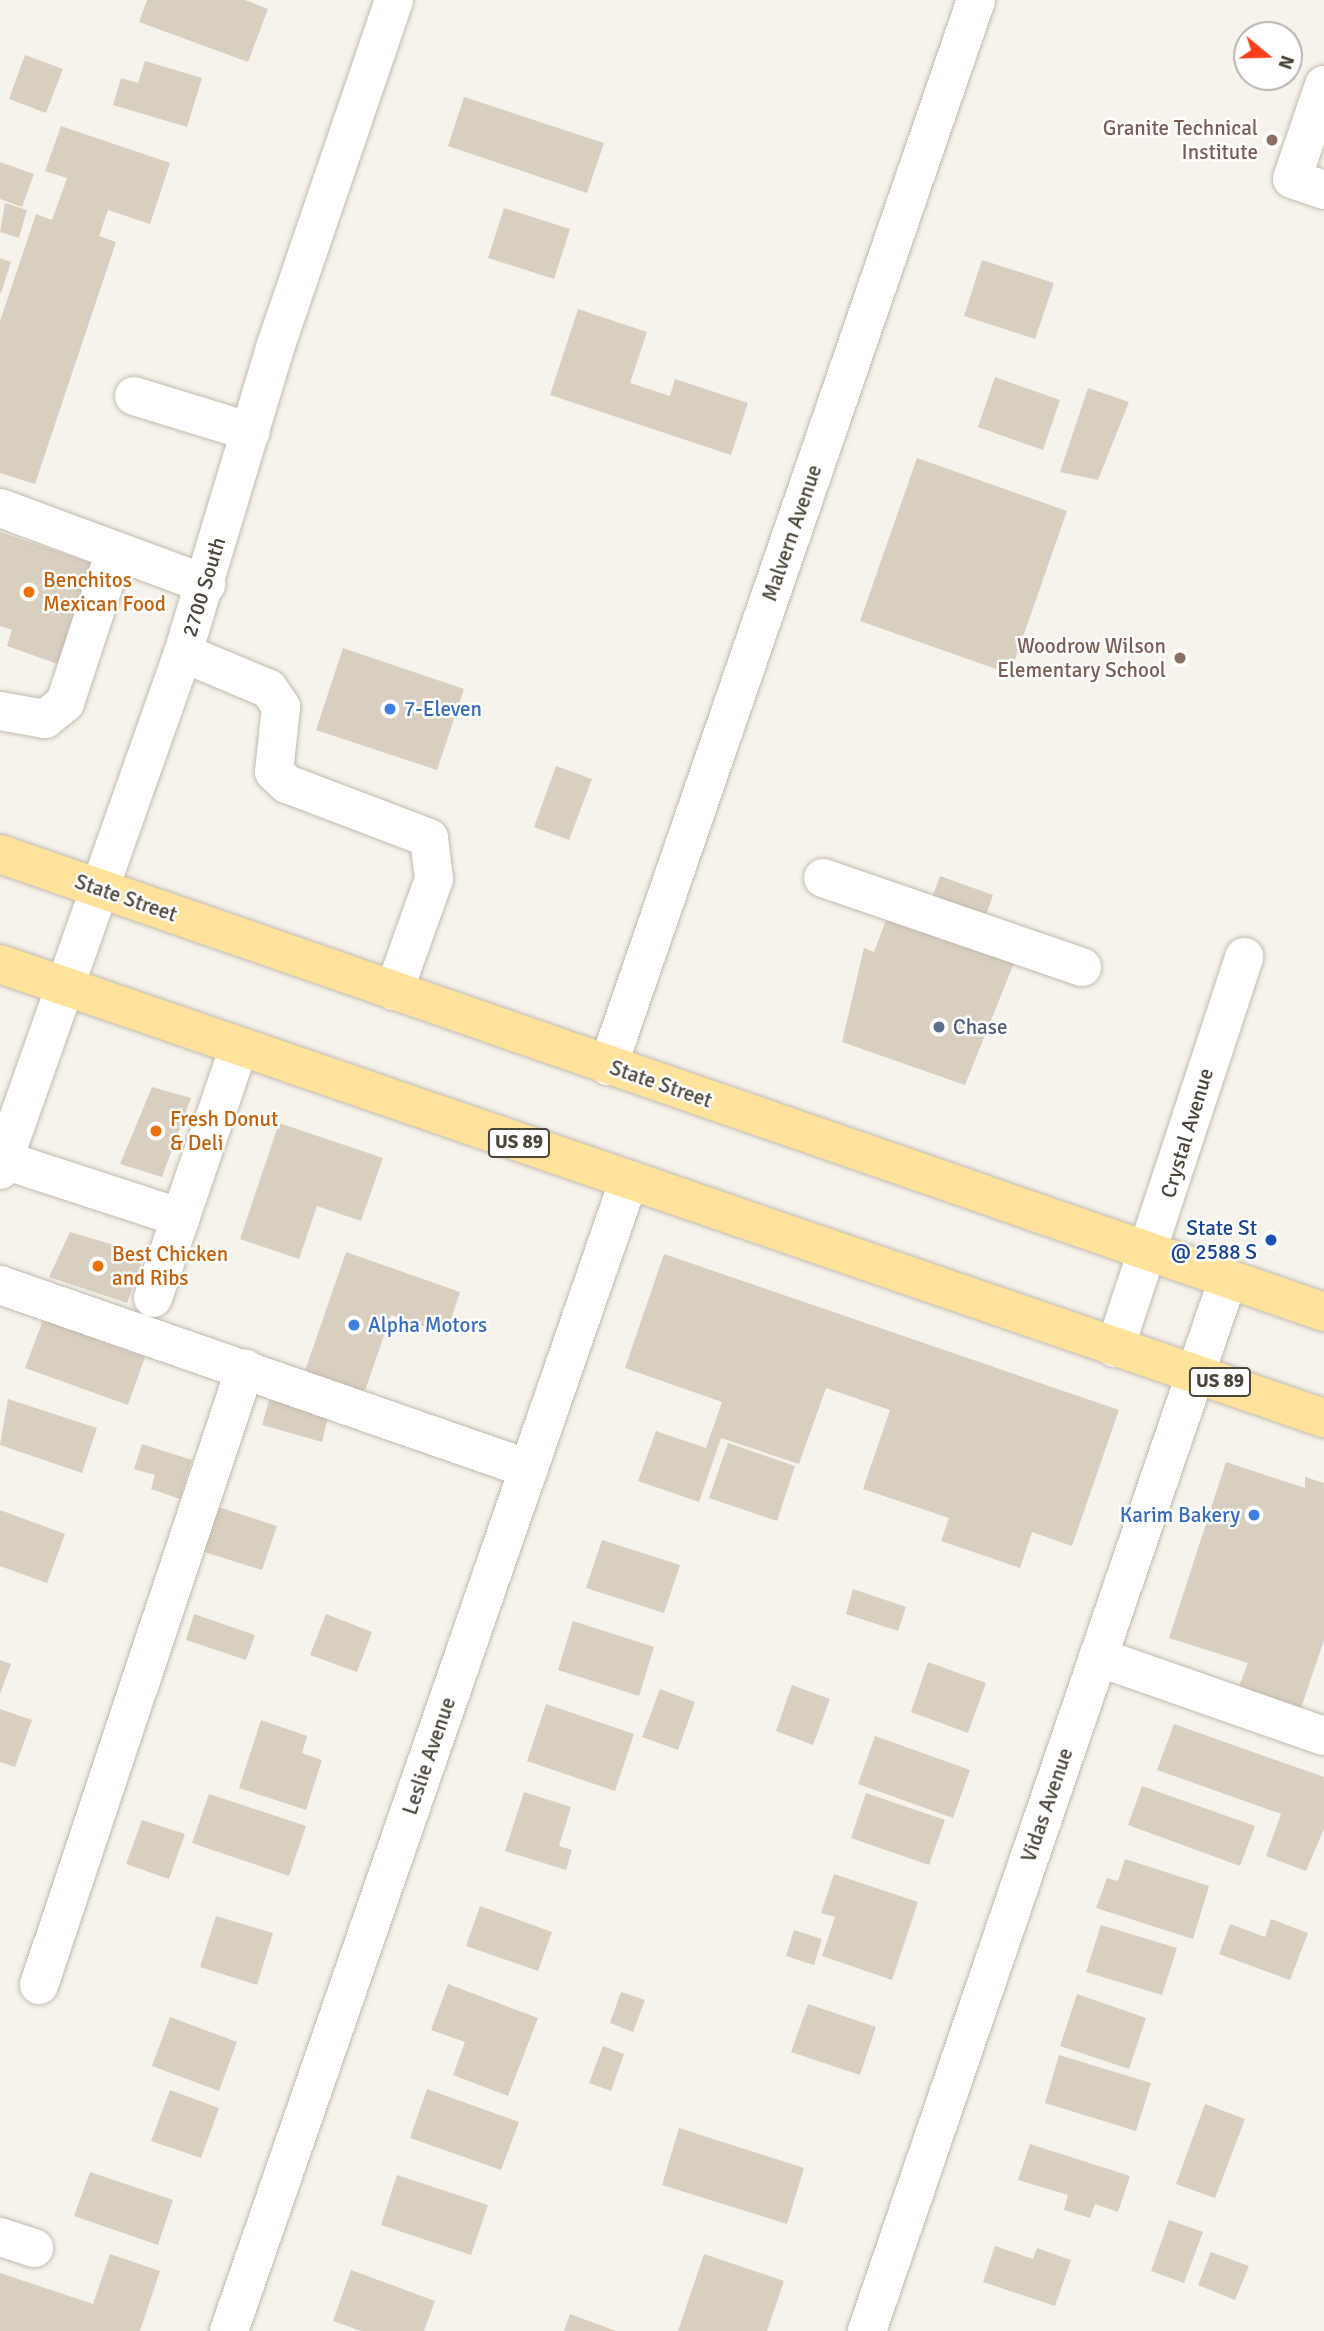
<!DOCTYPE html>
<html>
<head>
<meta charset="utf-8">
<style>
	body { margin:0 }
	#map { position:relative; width:1324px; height:2331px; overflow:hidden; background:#f6f3ec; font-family:Signika,sans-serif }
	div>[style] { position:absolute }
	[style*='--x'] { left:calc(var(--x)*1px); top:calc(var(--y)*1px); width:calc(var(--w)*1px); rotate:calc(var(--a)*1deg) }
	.building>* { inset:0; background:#d8cfc1 }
	.roads { filter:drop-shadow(0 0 2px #c2bbae) drop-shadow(0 0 2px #c2bbae) }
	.minor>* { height:38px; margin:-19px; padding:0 19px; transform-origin:19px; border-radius:19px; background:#fff }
	.major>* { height:38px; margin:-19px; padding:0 19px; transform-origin:19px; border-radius:19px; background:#ffe39c }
	.dots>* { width:19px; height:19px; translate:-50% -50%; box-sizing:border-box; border:4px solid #fff; border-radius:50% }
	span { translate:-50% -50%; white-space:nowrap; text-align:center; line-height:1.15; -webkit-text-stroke:5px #fff; paint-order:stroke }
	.shield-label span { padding:2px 5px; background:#fff; border:2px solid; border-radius:5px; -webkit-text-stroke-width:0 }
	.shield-label { font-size:19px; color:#4b4439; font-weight:700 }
	.education-label { font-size:21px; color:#785e54 }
	.right { translate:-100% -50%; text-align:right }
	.street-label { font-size:21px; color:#4b4439 }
	.food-label { font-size:21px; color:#c56008 }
	.left { translate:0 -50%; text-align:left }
	.shop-label { font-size:21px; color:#366cbe }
	.service-label { font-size:21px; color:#4e5e75 }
	.transit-label { font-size:21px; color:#164399 }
	.north { position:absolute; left:1233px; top:21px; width:70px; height:70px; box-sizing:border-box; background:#fff; border:2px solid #b7b4b0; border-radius:50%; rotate:109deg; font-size:19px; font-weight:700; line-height:28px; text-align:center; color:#4b4439 }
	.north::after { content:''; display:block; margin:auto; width:24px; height:32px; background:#fc3f1d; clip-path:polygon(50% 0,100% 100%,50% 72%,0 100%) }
</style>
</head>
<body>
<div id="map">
	<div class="building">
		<i style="clip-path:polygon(147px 0,245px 0,268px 9px,248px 62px,139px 22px)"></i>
		<i style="clip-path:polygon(25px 55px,63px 69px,46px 113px,9px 99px)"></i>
		<i style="clip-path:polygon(145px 61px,202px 78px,187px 127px,113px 105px,121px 78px,138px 83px)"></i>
		<i style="clip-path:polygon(464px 97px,604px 143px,587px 193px,448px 146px)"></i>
		<i style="clip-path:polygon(61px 126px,170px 163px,150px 224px,108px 210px,99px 236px,116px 242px,35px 484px,0 473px,0 321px,36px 214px,52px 220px,67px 178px,45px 171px)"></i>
		<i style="clip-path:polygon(0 162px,34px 174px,22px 207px,0 199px)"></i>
		<i style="clip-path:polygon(5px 203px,27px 210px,19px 238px,0 232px)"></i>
		<i style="clip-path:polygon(504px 208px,570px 229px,554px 279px,488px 258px)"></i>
		<i style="clip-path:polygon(0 258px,11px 262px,1px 293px,0 293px)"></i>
		<i style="clip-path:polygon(982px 260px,1054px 283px,1035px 339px,964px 316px)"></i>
		<i style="clip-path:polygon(578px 309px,647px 332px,630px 383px,670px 396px,675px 379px,748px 403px,731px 455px,550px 395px)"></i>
		<i style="clip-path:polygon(995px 377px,1060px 400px,1043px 450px,978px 427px)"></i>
		<i style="clip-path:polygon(1088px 388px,1129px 402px,1098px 480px,1060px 472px)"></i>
		<i style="clip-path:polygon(917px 458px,1067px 511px,1010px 674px,860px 621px)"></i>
		<i style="clip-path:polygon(0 532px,98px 565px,63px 666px,7px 646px,12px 630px,0 626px)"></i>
		<i style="clip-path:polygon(343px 648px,464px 689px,437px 770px,316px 730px)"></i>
		<i style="clip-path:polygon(556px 766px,592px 779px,569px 840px,534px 827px)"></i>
		<i style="clip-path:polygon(940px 876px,993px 895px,974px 949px,1014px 963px,965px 1085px,842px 1042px,864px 948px,874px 952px,886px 920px,920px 932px)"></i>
		<i style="clip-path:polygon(152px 1087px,191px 1098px,162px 1177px,120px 1164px)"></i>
		<i style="clip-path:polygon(279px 1123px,383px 1158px,361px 1221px,317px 1206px,299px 1259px,240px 1239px)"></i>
		<i style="clip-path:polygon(70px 1232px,145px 1254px,127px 1303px,49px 1277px)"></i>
		<i style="clip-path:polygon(346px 1252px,460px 1292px,446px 1334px,391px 1315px,365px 1391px,305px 1371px)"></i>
		<i style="clip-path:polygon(664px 1254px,1119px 1410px,1072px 1546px,1032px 1532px,1020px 1568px,941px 1541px,949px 1518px,863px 1489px,890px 1410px,826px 1388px,799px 1464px,721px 1438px,699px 1502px,638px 1481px,656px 1431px,706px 1448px,722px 1402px,625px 1368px)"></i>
		<i style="clip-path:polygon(43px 1320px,145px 1357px,128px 1405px,25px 1368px)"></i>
		<i style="clip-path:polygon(270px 1397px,329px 1413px,322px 1442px,262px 1425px)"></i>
		<i style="clip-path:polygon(8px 1399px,97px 1428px,82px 1473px,0 1445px)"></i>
		<i style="clip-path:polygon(728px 1443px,795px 1466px,777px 1521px,709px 1498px)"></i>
		<i style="clip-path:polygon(142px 1444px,192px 1460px,180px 1499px,151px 1489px,155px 1475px,134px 1469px)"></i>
		<i style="clip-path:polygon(1226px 1462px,1305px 1488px,1305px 1477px,1324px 1483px,1324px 1640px,1300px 1711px,1237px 1691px,1248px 1663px,1169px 1638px)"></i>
		<i style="clip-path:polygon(215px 1506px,277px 1526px,262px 1570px,201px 1551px)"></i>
		<i style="clip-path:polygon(0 1510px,65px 1534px,47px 1583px,0 1566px)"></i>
		<i style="clip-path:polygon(602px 1540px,680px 1565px,664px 1613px,586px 1588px)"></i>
		<i style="clip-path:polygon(853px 1589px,906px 1607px,898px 1631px,846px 1614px)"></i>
		<i style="clip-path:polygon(194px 1614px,255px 1635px,246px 1660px,186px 1640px)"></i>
		<i style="clip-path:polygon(326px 1614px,372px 1632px,357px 1672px,310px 1655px)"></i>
		<i style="clip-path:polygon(573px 1621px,654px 1647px,639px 1696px,558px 1670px)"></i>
		<i style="clip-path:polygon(0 1660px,11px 1664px,0 1694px)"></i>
		<i style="clip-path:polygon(928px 1662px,986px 1683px,968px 1733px,911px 1712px)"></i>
		<i style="clip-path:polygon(792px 1685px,830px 1699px,813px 1745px,776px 1731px)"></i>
		<i style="clip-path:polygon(660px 1689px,695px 1702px,678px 1750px,642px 1737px)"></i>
		<i style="clip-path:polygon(546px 1704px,634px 1734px,615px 1791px,527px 1761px)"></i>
		<i style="clip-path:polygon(0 1709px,32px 1720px,15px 1767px,0 1762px)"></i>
		<i style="clip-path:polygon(261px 1720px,307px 1736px,302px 1753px,322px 1760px,306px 1810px,239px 1788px)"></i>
		<i style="clip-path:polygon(1174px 1724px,1324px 1777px,1324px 1829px,1306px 1871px,1266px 1856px,1281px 1814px,1157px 1770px)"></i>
		<i style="clip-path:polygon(875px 1736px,970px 1770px,953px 1818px,858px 1784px)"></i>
		<i style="clip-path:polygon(1142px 1786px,1255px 1826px,1240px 1866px,1128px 1825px)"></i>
		<i style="clip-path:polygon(524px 1792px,571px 1807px,559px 1846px,572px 1850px,566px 1870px,505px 1851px)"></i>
		<i style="clip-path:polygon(866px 1793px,945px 1820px,929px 1865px,851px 1838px)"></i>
		<i style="clip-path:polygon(209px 1794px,306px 1826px,289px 1876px,192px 1843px)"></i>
		<i style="clip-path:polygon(142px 1820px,185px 1834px,169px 1879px,126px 1864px)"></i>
		<i style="clip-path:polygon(1125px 1859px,1209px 1886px,1193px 1939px,1096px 1908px,1107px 1878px,1118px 1881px)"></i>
		<i style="clip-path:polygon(834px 1874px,918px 1902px,892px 1980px,822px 1956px,835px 1917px,821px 1913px)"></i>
		<i style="clip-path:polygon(480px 1906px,552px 1932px,538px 1971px,466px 1946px)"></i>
		<i style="clip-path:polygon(216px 1916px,273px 1933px,257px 1985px,200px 1967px)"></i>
		<i style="clip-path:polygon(1271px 1919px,1308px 1933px,1290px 1980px,1219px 1954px,1230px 1924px,1265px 1937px)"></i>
		<i style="clip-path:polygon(1101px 1925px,1177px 1948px,1162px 1995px,1086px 1972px)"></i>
		<i style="clip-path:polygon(794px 1930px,822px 1939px,814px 1965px,786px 1956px)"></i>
		<i style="clip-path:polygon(448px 1984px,538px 2018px,508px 2096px,453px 2075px,465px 2042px,431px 2030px)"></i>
		<i style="clip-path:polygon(621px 1992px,645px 2000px,633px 2032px,610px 2023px)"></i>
		<i style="clip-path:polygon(1077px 1994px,1146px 2018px,1129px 2069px,1060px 2046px)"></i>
		<i style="clip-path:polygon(808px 2004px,876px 2027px,860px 2075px,791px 2052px)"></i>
		<i style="clip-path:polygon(170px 2017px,237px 2042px,219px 2091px,152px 2066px)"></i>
		<i style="clip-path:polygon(603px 2046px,624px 2054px,611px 2091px,589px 2083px)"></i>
		<i style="clip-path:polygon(1059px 2055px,1151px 2083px,1136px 2131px,1045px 2103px)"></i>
		<i style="clip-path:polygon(427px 2089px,519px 2122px,501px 2170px,410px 2138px)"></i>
		<i style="clip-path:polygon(170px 2090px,219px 2108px,201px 2158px,151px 2141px)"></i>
		<i style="clip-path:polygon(1205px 2104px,1245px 2119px,1215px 2198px,1176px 2184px)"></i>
		<i style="clip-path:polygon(679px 2128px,804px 2168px,787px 2224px,662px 2185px)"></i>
		<i style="clip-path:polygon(1030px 2144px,1130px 2176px,1118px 2212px,1095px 2204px,1090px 2218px,1064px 2210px,1068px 2195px,1018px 2180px)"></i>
		<i style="clip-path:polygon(90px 2172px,173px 2200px,158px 2245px,74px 2216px)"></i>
		<i style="clip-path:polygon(397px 2175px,488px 2205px,471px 2255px,381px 2225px)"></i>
		<i style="clip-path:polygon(1169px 2220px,1203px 2232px,1184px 2283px,1151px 2271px)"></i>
		<i style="clip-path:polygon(995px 2246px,1033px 2259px,1037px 2248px,1071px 2260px,1055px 2306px,983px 2282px)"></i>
		<i style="clip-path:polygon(1211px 2252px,1249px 2266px,1235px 2300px,1198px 2285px)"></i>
		<i style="clip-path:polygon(110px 2254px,160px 2271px,140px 2331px,0 2331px,0 2273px,93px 2304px)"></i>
		<i style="clip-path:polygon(704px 2254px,784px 2281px,767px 2331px,678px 2331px)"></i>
		<i style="clip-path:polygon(351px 2270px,435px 2301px,424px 2331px,361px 2331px,333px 2321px)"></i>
		<i style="clip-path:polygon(570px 2314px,616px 2331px,564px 2331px)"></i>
	</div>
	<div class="roads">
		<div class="minor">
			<i style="--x:1324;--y:85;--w:99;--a:108.8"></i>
			<i style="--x:1292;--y:179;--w:34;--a:19"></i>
			<i style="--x:134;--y:396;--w:122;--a:17.1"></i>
			<i style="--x:0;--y:508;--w:220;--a:20.3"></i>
			<i style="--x:183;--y:653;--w:93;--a:22.7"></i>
			<i style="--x:269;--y:689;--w:22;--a:56"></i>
			<i style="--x:281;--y:707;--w:65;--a:96.1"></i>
			<i style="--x:274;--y:772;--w:18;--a:43"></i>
			<i style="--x:287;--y:784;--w:152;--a:20.8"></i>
			<i style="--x:429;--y:838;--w:41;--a:83"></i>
			<i style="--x:434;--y:879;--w:119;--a:109.7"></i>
			<i style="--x:0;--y:711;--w:46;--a:10.1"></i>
			<i style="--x:45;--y:719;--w:26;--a:-39"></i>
			<i style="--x:65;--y:703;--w:160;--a:-71.8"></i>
			<i style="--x:823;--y:878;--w:274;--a:19"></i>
			<i style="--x:608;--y:1066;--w:1128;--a:-70.95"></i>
			<i style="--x:4;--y:1160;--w:186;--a:18.1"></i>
			<i style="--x:0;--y:1170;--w:548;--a:-70.51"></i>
			<i style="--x:183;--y:653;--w:322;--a:-73.2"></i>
			<i style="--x:276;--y:345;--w:365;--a:-71.1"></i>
			<i style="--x:0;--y:1285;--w:560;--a:19.18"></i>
			<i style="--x:153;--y:1298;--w:265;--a:-71.1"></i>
			<i style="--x:1115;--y:1348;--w:412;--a:-71.7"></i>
			<i style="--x:1098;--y:1657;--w:239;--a:19.3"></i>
			<i style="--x:39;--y:1985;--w:650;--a:-71.51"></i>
			<i style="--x:0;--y:2237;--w:36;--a:18"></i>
			<i style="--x:229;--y:2331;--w:1219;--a:-70.84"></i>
			<i style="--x:867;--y:2331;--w:1112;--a:-71.06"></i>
		</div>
		<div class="major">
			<i style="--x:0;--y:854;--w:1401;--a:19.08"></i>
			<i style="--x:0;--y:964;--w:1400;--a:18.93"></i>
		</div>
	</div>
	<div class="dots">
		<i style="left:1272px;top:140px;background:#8d6e63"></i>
		<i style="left:29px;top:592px;background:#e8710a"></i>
		<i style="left:1180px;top:658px;background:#8d6e63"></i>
		<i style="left:390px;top:709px;background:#3f7fe0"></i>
		<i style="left:939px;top:1027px;background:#5c6f8a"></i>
		<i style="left:156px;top:1131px;background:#e8710a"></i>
		<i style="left:1271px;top:1240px;background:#1a4fb4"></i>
		<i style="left:98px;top:1266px;background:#e8710a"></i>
		<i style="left:354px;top:1325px;background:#3f7fe0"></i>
		<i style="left:1254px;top:1515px;background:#3f7fe0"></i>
	</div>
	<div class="shield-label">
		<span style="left:519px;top:1143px">US 89</span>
		<span style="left:1220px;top:1382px">US 89</span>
	</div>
	<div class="education-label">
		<span class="right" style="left:1258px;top:140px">Granite Technical<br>Institute</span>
		<span class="right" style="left:1166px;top:658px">Woodrow Wilson<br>Elementary School</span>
	</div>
	<div class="street-label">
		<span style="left:792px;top:533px;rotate:-71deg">Malvern Avenue</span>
		<span style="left:204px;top:587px;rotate:-73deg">2700 South</span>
		<span style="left:126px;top:898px;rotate:19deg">State Street</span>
		<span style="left:661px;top:1084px;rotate:19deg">State Street</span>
		<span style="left:1187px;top:1133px;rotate:-73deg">Crystal Avenue</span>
		<span style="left:429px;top:1756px;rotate:-71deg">Leslie Avenue</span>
		<span style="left:1047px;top:1805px;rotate:-71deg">Vidas Avenue</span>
	</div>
	<div class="food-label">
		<span class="left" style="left:43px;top:592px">Benchitos<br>Mexican Food</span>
		<span class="left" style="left:170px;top:1131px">Fresh Donut<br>&amp; Deli</span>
		<span class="left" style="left:112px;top:1266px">Best Chicken<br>and Ribs</span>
	</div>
	<div class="shop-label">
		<span class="left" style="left:404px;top:709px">7-Eleven</span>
		<span class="left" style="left:368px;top:1325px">Alpha Motors</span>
		<span class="right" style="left:1240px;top:1515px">Karim Bakery</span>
	</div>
	<div class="service-label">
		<span class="left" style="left:953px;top:1027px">Chase</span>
	</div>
	<div class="transit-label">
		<span class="right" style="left:1257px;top:1240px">State St<br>@ 2588 S</span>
	</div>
	<div class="north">N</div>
</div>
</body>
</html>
